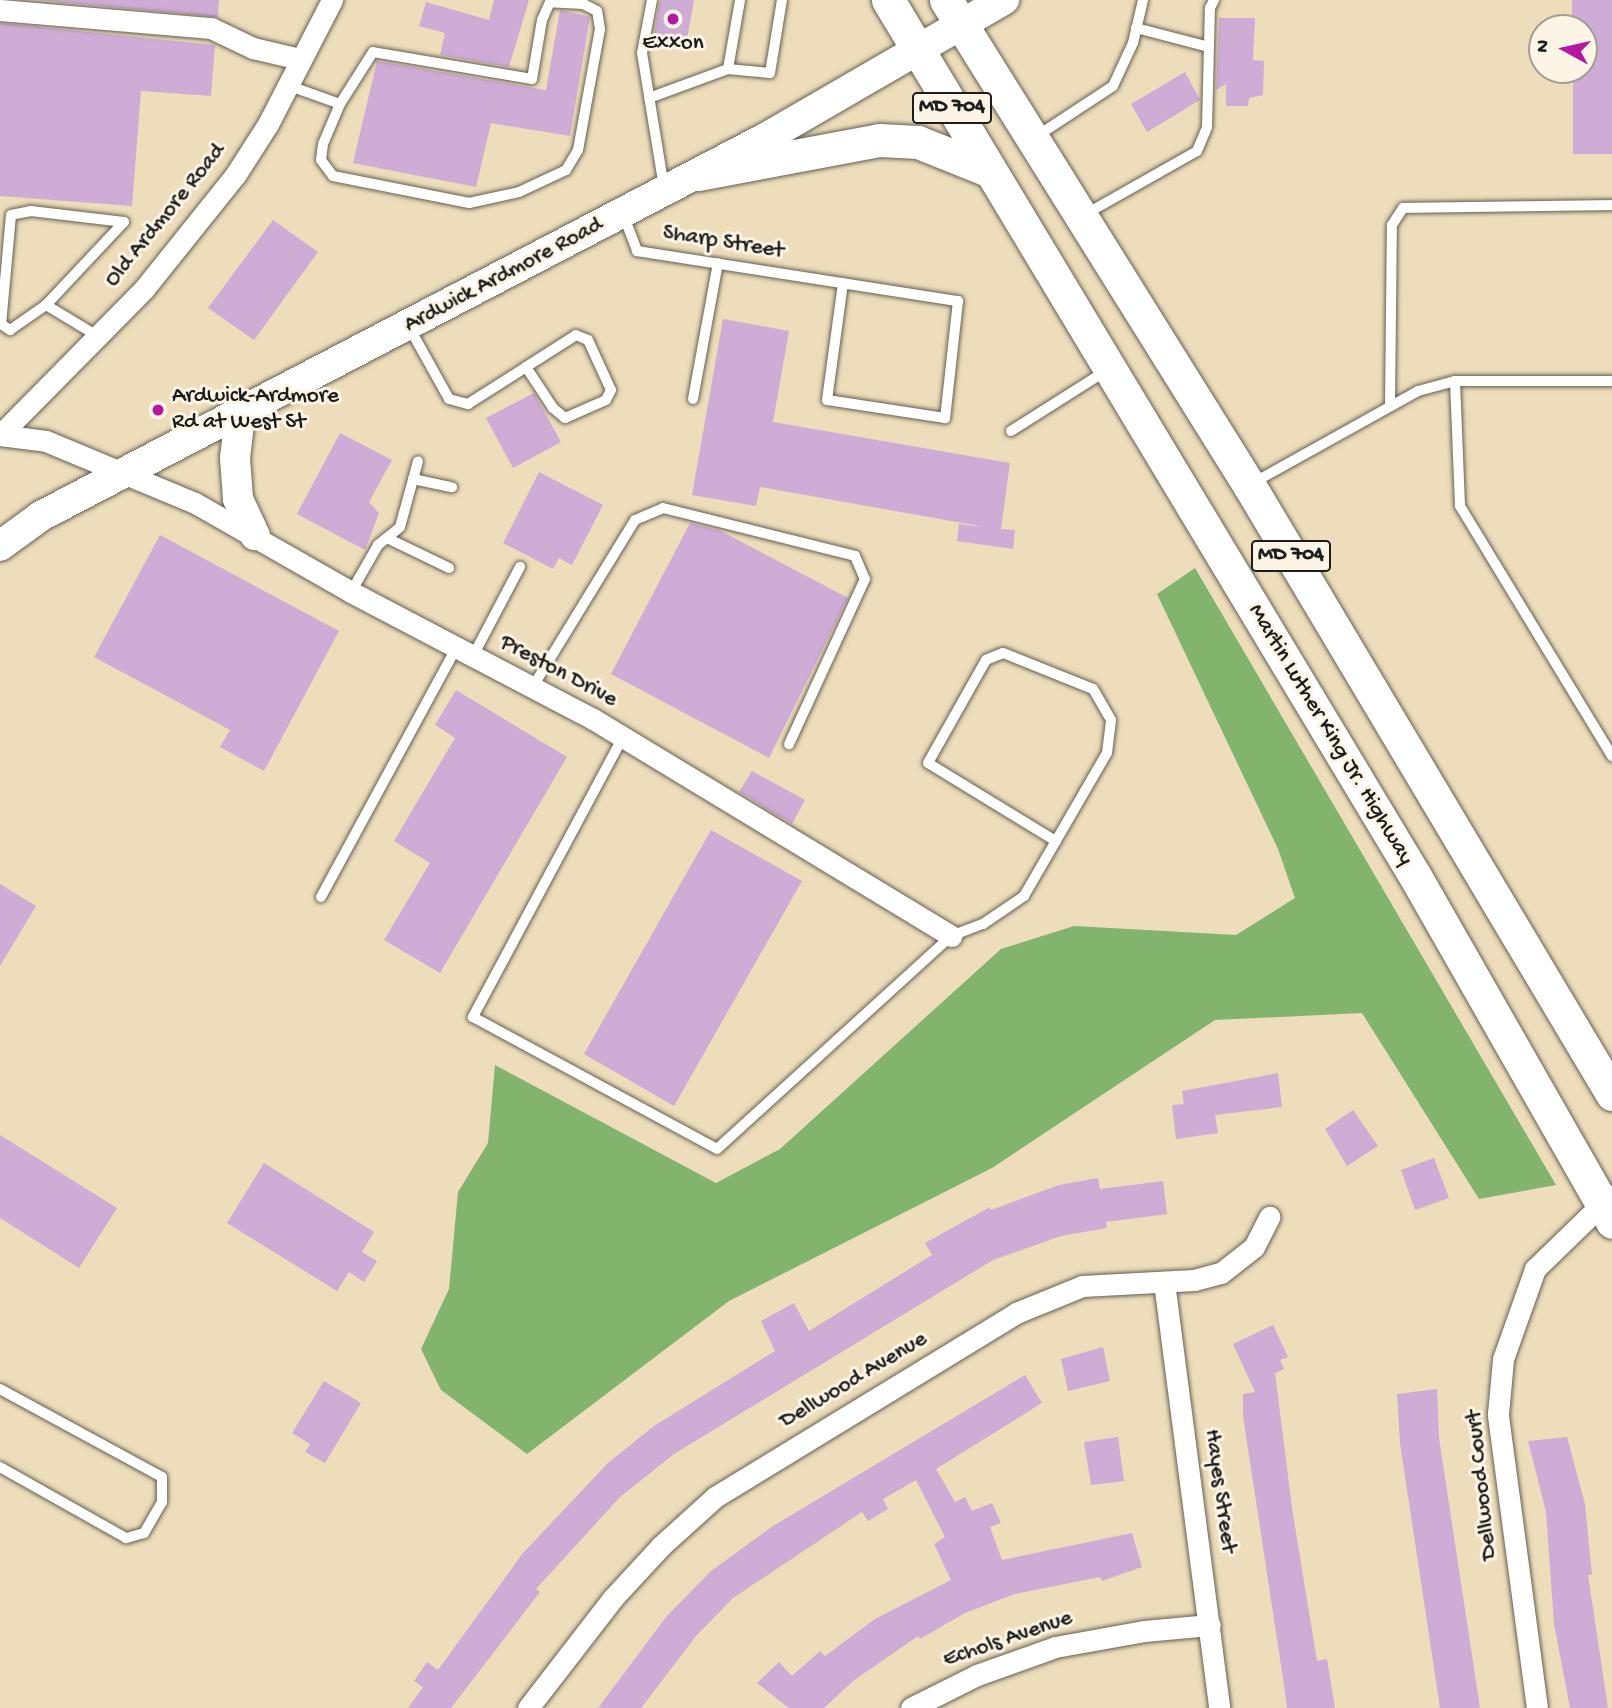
<!DOCTYPE html>
<html>
<head>
<meta charset="utf-8">
<style>
	body { margin:0 }
	#map { position:relative; width:1612px; height:1708px; overflow:hidden; background:#edddba; font-family:"Gochi Hand",sans-serif }
	div>[style] { position:absolute }
	[style*='--x'] { left:calc(var(--x)*1px); top:calc(var(--y)*1px); width:calc(var(--w)*1px); rotate:calc(var(--a)*1deg) }
	.forest>* { inset:0; background:#82b46e }
	.building>* { inset:0; background:#cfacd6 }
	.roads { filter:drop-shadow(0 0 2px #656053) drop-shadow(0 0 2px #656053) }
	.lane>* { height:10px; margin:-5px; padding:0 5px; transform-origin:5px; border-radius:5px; background:#fff }
	.street>* { height:21px; margin:-10.5px; padding:0 10.5px; transform-origin:10.5px; border-radius:10.5px; background:#fff }
	.secondary>* { height:30px; margin:-15px; padding:0 15px; transform-origin:15px; border-radius:15px; background:#fff }
	.primary>* { height:33px; margin:-16.5px; padding:0 16.5px; transform-origin:16.5px; border-radius:16.5px; background:#fff }
	.dots>* { width:19px; height:19px; translate:-50% -50%; box-sizing:border-box; border:4px solid #fcf5e5; border-radius:50% }
	span { translate:-50% -50%; white-space:nowrap; text-align:center; line-height:1.15; -webkit-text-stroke:6px #fcf5e5; paint-order:stroke }
	.shield-label span { padding:2px 5px; background:#fcf5e5; border:2px solid; border-radius:5px; -webkit-text-stroke-width:0 }
	.shield-label { font-size:21px; color:#1c1c1c; font-weight:700 }
	.poi-label { font-size:23px; color:#1c1c1c }
	.left { translate:0 -50%; text-align:left }
	.street-label { font-size:23px; color:#1c1c1c }
	.north { position:absolute; left:1528px; top:14px; width:70px; height:70px; box-sizing:border-box; background:#fcf5e5; border:2px solid #a29e95; border-radius:50%; rotate:278deg; font-size:19px; font-weight:700; line-height:28px; text-align:center; color:#1c1c1c }
	.north::after { content:''; display:block; margin:auto; width:24px; height:32px; background:#b5179e; clip-path:polygon(50% 0,100% 100%,50% 72%,0 100%) }
</style>
</head>
<body>
<div id="map">
	<div class="forest">
		<i style="clip-path:polygon(1195px 568px,1556px 1185px,1479px 1199px,1362px 1013px,1215px 1020px,992px 1168px,729px 1301px,527px 1454px,441px 1390px,421px 1349px,449px 1289px,458px 1192px,488px 1143px,495px 1065px,716px 1183px,780px 1149px,1001px 949px,1074px 926px,1236px 935px,1295px 898px,1278px 849px,1157px 594px)"></i>
	</div>
	<div class="building">
		<i style="clip-path:polygon(37px 0,219px 0,218px 17px)"></i>
		<i style="clip-path:polygon(494px 0,529px 0,509px 67px,440px 55px,445px 33px,419px 26px,426px 2px,489px 20px)"></i>
		<i style="clip-path:polygon(660px 0,694px 0,686px 45px,653px 39px)"></i>
		<i style="clip-path:polygon(1572px 0,1612px 0,1612px 154px,1573px 154px,1573px 70px,1584px 70px,1584px 28px,1572px 28px)"></i>
		<i style="clip-path:polygon(560px 10px,590px 17px,570px 136px,491px 123px,476px 187px,353px 163px,377px 61px,546px 90px)"></i>
		<i style="clip-path:polygon(1219px 18px,1255px 18px,1253px 60px,1264px 61px,1263px 95px,1249px 98px,1248px 106px,1226px 106px,1226px 84px,1216px 90px)"></i>
		<i style="clip-path:polygon(0 23px,215px 45px,211px 96px,141px 91px,132px 206px,0 196px)"></i>
		<i style="clip-path:polygon(1185px 72px,1200px 100px,1147px 132px,1131px 104px)"></i>
		<i style="clip-path:polygon(273px 220px,318px 252px,254px 340px,208px 308px)"></i>
		<i style="clip-path:polygon(723px 319px,789px 331px,773px 422px,1010px 463px,1001px 529px,1015px 530px,1013px 549px,957px 541px,959px 524px,985px 527px,760px 487px,756px 506px,692px 495px)"></i>
		<i style="clip-path:polygon(534px 393px,561px 442px,513px 468px,486px 418px)"></i>
		<i style="clip-path:polygon(340px 433px,392px 460px,369px 502px,379px 513px,365px 550px,297px 514px)"></i>
		<i style="clip-path:polygon(539px 472px,603px 505px,572px 565px,559px 558px,553px 569px,503px 543px)"></i>
		<i style="clip-path:polygon(690px 523px,721px 531px,848px 598px,769px 758px,611px 674px)"></i>
		<i style="clip-path:polygon(160px 535px,339px 631px,264px 771px,220px 747px,230px 730px,94px 657px)"></i>
		<i style="clip-path:polygon(456px 690px,567px 757px,440px 973px,384px 940px,430px 863px,394px 841px,455px 738px,435px 725px)"></i>
		<i style="clip-path:polygon(752px 771px,805px 800px,792px 824px,739px 792px)"></i>
		<i style="clip-path:polygon(711px 830px,802px 881px,674px 1106px,584px 1054px)"></i>
		<i style="clip-path:polygon(0 884px,36px 906px,0 966px)"></i>
		<i style="clip-path:polygon(1278px 1073px,1282px 1107px,1215px 1115px,1218px 1133px,1176px 1139px,1172px 1105px,1184px 1104px,1182px 1091px)"></i>
		<i style="clip-path:polygon(1353px 1110px,1378px 1146px,1347px 1166px,1325px 1129px)"></i>
		<i style="clip-path:polygon(0 1135px,117px 1208px,79px 1268px,0 1218px)"></i>
		<i style="clip-path:polygon(1434px 1158px,1449px 1198px,1415px 1210px,1401px 1170px)"></i>
		<i style="clip-path:polygon(264px 1163px,374px 1232px,362px 1252px,377px 1261px,364px 1282px,349px 1272px,337px 1291px,227px 1223px)"></i>
		<i style="clip-path:polygon(1098px 1178px,1100px 1189px,1163px 1181px,1167px 1214px,1106px 1222px,1107px 1228px,1061px 1236px,993px 1260px,674px 1454px,620px 1497px,536px 1589px,540px 1592px,451px 1708px,408px 1708px,423px 1687px,414px 1681px,427px 1662px,438px 1670px,523px 1553px,608px 1463px,654px 1426px,775px 1351px,761px 1321px,794px 1303px,809px 1331px,932px 1255px,925px 1243px,990px 1207px,991px 1210px,1059px 1185px)"></i>
		<i style="clip-path:polygon(1273px 1325px,1288px 1357px,1280px 1360px,1284px 1369px,1275px 1373px,1292px 1508px,1317px 1661px,1327px 1659px,1335px 1708px,1287px 1708px,1284px 1685px,1243px 1416px,1243px 1394px,1255px 1392px,1233px 1344px)"></i>
		<i style="clip-path:polygon(1103px 1347px,1110px 1381px,1068px 1391px,1061px 1359px)"></i>
		<i style="clip-path:polygon(1025px 1375px,1042px 1403px,936px 1469px,955px 1502px,965px 1497px,972px 1511px,992px 1503px,1001px 1523px,990px 1527px,1002px 1560px,1132px 1533px,1142px 1567px,1102px 1581px,1100px 1577px,1015px 1594px,965px 1613px,920px 1639px,918px 1636px,853px 1681px,824px 1708px,789px 1708px,757px 1683px,779px 1662px,792px 1676px,820px 1651px,825px 1656px,875px 1619px,951px 1580px,934px 1544px,945px 1537px,916px 1480px,883px 1499px,888px 1509px,868px 1521px,862px 1512px,733px 1598px,696px 1636px,641px 1708px,598px 1708px,666px 1617px,711px 1571px,773px 1526px)"></i>
		<i style="clip-path:polygon(324px 1381px,361px 1403px,325px 1463px,305px 1452px,310px 1444px,292px 1433px)"></i>
		<i style="clip-path:polygon(1437px 1389px,1439px 1438px,1480px 1708px,1440px 1708px,1400px 1443px,1397px 1394px)"></i>
		<i style="clip-path:polygon(1118px 1437px,1124px 1481px,1091px 1485px,1084px 1442px)"></i>
		<i style="clip-path:polygon(1567px 1437px,1585px 1504px,1592px 1575px,1588px 1575px,1608px 1708px,1570px 1708px,1554px 1624px,1546px 1512px,1528px 1441px)"></i>
	</div>
	<div class="roads">
		<div class="lane">
			<i style="--x:652;--y:0;--w:54;--a:100.7"></i>
			<i style="--x:642;--y:53;--w:136;--a:80.7"></i>
			<i style="--x:1136;--y:28;--w:75;--a:14.6"></i>
			<i style="--x:728;--y:69;--w:70;--a:-80.1"></i>
			<i style="--x:287;--y:85;--w:56;--a:19.7"></i>
			<i style="--x:340;--y:104;--w:43;--a:113"></i>
			<i style="--x:323;--y:144;--w:16;--a:97"></i>
			<i style="--x:321;--y:160;--w:20;--a:53"></i>
			<i style="--x:333;--y:176;--w:139;--a:11.2"></i>
			<i style="--x:469;--y:203;--w:51;--a:-12.4"></i>
			<i style="--x:519;--y:192;--w:52;--a:-25.1"></i>
			<i style="--x:566;--y:170;--w:23;--a:-59"></i>
			<i style="--x:578;--y:150;--w:123;--a:-79.7"></i>
			<i style="--x:600;--y:29;--w:18;--a:-99"></i>
			<i style="--x:597;--y:11;--w:16;--a:-153"></i>
			<i style="--x:583;--y:4;--w:33;--a:-177"></i>
			<i style="--x:550;--y:2;--w:20;--a:114"></i>
			<i style="--x:542;--y:20;--w:60;--a:99.6"></i>
			<i style="--x:532;--y:79;--w:161;--a:-170.4"></i>
			<i style="--x:373;--y:52;--w:62;--a:122.4"></i>
			<i style="--x:649;--y:98;--w:84;--a:-20.2"></i>
			<i style="--x:728;--y:69;--w:42;--a:5.4"></i>
			<i style="--x:770;--y:73;--w:74;--a:-80.7"></i>
			<i style="--x:1037;--y:136;--w:91;--a:-33.3"></i>
			<i style="--x:1113;--y:86;--w:47;--a:-65.1"></i>
			<i style="--x:1133;--y:43;--w:44;--a:-76.9"></i>
			<i style="--x:623;--y:214;--w:40;--a:69"></i>
			<i style="--x:637;--y:251;--w:325;--a:8.9"></i>
			<i style="--x:958;--y:301;--w:118;--a:96.3"></i>
			<i style="--x:945;--y:418;--w:119;--a:-171.3"></i>
			<i style="--x:827;--y:400;--w:118;--a:-82.2"></i>
			<i style="--x:1084;--y:215;--w:130;--a:-29.5"></i>
			<i style="--x:1197;--y:151;--w:26;--a:-67"></i>
			<i style="--x:1207;--y:127;--w:119;--a:-88.6"></i>
			<i style="--x:1210;--y:8;--w:9;--a:-63"></i>
			<i style="--x:46;--y:305;--w:114;--a:-46.8"></i>
			<i style="--x:124;--y:222;--w:94;--a:-173.3"></i>
			<i style="--x:31;--y:211;--w:20;--a:169"></i>
			<i style="--x:11;--y:215;--w:109;--a:95.2"></i>
			<i style="--x:1;--y:324;--w:11;--a:34"></i>
			<i style="--x:10;--y:330;--w:44;--a:-34.8"></i>
			<i style="--x:46;--y:305;--w:62;--a:31.1"></i>
			<i style="--x:409;--y:327;--w:82;--a:60.9"></i>
			<i style="--x:449;--y:399;--w:20;--a:15"></i>
			<i style="--x:468;--y:404;--w:69;--a:-32.5"></i>
			<i style="--x:526;--y:367;--w:59;--a:-32.6"></i>
			<i style="--x:576;--y:335;--w:13;--a:23"></i>
			<i style="--x:588;--y:340;--w:55;--a:65.3"></i>
			<i style="--x:611;--y:390;--w:11;--a:117"></i>
			<i style="--x:606;--y:400;--w:45;--a:156.3"></i>
			<i style="--x:565;--y:418;--w:16;--a:-140"></i>
			<i style="--x:553;--y:408;--w:49;--a:-123.4"></i>
			<i style="--x:1455;--y:381;--w:125;--a:87.7"></i>
			<i style="--x:1460;--y:506;--w:293;--a:58.7"></i>
			<i style="--x:693;--y:399;--w:138;--a:-79.6"></i>
			<i style="--x:1390;--y:406;--w:181;--a:-89.4"></i>
			<i style="--x:1392;--y:225;--w:20;--a:-57"></i>
			<i style="--x:1403;--y:208;--w:209;--a:-0.8"></i>
			<i style="--x:1011;--y:431;--w:114;--a:-32.4"></i>
			<i style="--x:413;--y:479;--w:40;--a:12"></i>
			<i style="--x:1251;--y:484;--w:191;--a:-29.1"></i>
			<i style="--x:1418;--y:391;--w:38;--a:-15"></i>
			<i style="--x:1455;--y:381;--w:157;--a:0"></i>
			<i style="--x:387;--y:538;--w:69;--a:25.8"></i>
			<i style="--x:351;--y:592;--w:54;--a:-60.1"></i>
			<i style="--x:378;--y:545;--w:28;--a:-39"></i>
			<i style="--x:400;--y:527;--w:68;--a:-74.7"></i>
			<i style="--x:473;--y:656;--w:101;--a:-62.2"></i>
			<i style="--x:532;--y:688;--w:197;--a:-58.5"></i>
			<i style="--x:635;--y:520;--w:30;--a:-23"></i>
			<i style="--x:663;--y:508;--w:198;--a:14"></i>
			<i style="--x:855;--y:556;--w:25;--a:67"></i>
			<i style="--x:865;--y:579;--w:182;--a:114.7"></i>
			<i style="--x:623;--y:737;--w:318;--a:118.2"></i>
			<i style="--x:473;--y:1017;--w:277;--a:28.4"></i>
			<i style="--x:717;--y:1149;--w:316;--a:-42.3"></i>
			<i style="--x:951;--y:936;--w:34;--a:-21"></i>
			<i style="--x:983;--y:924;--w:50;--a:-34.3"></i>
			<i style="--x:1024;--y:896;--w:165;--a:-59.9"></i>
			<i style="--x:1107;--y:753;--w:33;--a:-83"></i>
			<i style="--x:1111;--y:720;--w:36;--a:-120"></i>
			<i style="--x:1093;--y:689;--w:97;--a:-158.2"></i>
			<i style="--x:1003;--y:653;--w:18;--a:158"></i>
			<i style="--x:986;--y:660;--w:118;--a:119.4"></i>
			<i style="--x:928;--y:763;--w:150;--a:31.4"></i>
			<i style="--x:321;--y:897;--w:285;--a:-61.5"></i>
			<i style="--x:0;--y:1389;--w:184;--a:28.5"></i>
			<i style="--x:162;--y:1477;--w:25;--a:90"></i>
			<i style="--x:162;--y:1502;--w:36;--a:120"></i>
			<i style="--x:144;--y:1533;--w:19;--a:164"></i>
			<i style="--x:126;--y:1538;--w:145;--a:-150.6"></i>
		</div>
		<div class="street">
			<i style="--x:0;--y:10;--w:212;--a:4.9"></i>
			<i style="--x:211;--y:28;--w:47;--a:25.5"></i>
			<i style="--x:253;--y:48;--w:48;--a:13.2"></i>
			<i style="--x:0;--y:435;--w:46;--a:7.4"></i>
			<i style="--x:46;--y:441;--w:161;--a:22.6"></i>
			<i style="--x:195;--y:503;--w:180;--a:29.7"></i>
			<i style="--x:351;--y:592;--w:273;--a:27.7"></i>
			<i style="--x:593;--y:719;--w:419;--a:31.2"></i>
			<i style="--x:0;--y:435;--w:205;--a:-45.4"></i>
			<i style="--x:144;--y:289;--w:147;--a:-51.3"></i>
			<i style="--x:236;--y:174;--w:59;--a:-57.4"></i>
			<i style="--x:268;--y:124;--w:140;--a:-62.7"></i>
			<i style="--x:1164;--y:1282;--w:430;--a:82.6"></i>
			<i style="--x:528;--y:1708;--w:139;--a:-52.3"></i>
			<i style="--x:613;--y:1598;--w:71;--a:-47.3"></i>
			<i style="--x:661;--y:1546;--w:73;--a:-42.2"></i>
			<i style="--x:715;--y:1497;--w:353;--a:-31.4"></i>
			<i style="--x:1016;--y:1313;--w:71;--a:-22.2"></i>
			<i style="--x:1082;--y:1286;--w:112;--a:-3.1"></i>
			<i style="--x:1194;--y:1280;--w:28;--a:-15"></i>
			<i style="--x:1221;--y:1273;--w:42;--a:-38.2"></i>
			<i style="--x:1254;--y:1247;--w:34;--a:-63"></i>
			<i style="--x:911;--y:1708;--w:74;--a:-26.6"></i>
			<i style="--x:977;--y:1675;--w:83;--a:-19.7"></i>
			<i style="--x:1055;--y:1647;--w:90;--a:-10.2"></i>
			<i style="--x:1144;--y:1631;--w:66;--a:-5.2"></i>
			<i style="--x:1537;--y:1708;--w:297;--a:-97.6"></i>
			<i style="--x:1498;--y:1414;--w:55;--a:-84.8"></i>
			<i style="--x:1503;--y:1359;--w:96;--a:-70.4"></i>
			<i style="--x:1535;--y:1269;--w:105;--a:-44.2"></i>
		</div>
		<div class="secondary">
			<i style="--x:240;--y:415;--w:43;--a:96.6"></i>
			<i style="--x:235;--y:458;--w:41;--a:85.8"></i>
			<i style="--x:238;--y:499;--w:40;--a:65"></i>
			<i style="--x:0;--y:546;--w:51;--a:-36.2"></i>
			<i style="--x:41;--y:516;--w:821;--a:-27.56"></i>
			<i style="--x:769;--y:136;--w:272;--a:-30.1"></i>
		</div>
		<div class="primary">
			<i style="--x:888;--y:0;--w:1022;--a:58.97"></i>
			<i style="--x:1415;--y:876;--w:398;--a:60.3"></i>
			<i style="--x:946;--y:0;--w:572;--a:58.01"></i>
			<i style="--x:1249;--y:485;--w:709;--a:59.2"></i>
			<i style="--x:698;--y:174;--w:184;--a:-10.6"></i>
			<i style="--x:879;--y:140;--w:39;--a:3"></i>
			<i style="--x:918;--y:142;--w:75;--a:21.8"></i>
		</div>
	</div>
	<div class="dots">
		<i style="left:673px;top:19px;background:#b5179e"></i>
		<i style="left:158px;top:410px;background:#b5179e"></i>
	</div>
	<div class="shield-label">
		<span style="left:952px;top:108px">MD 704</span>
		<span style="left:1291px;top:556px">MD 704</span>
	</div>
	<div class="poi-label">
		<span style="left:673px;top:44px">Exxon</span>
		<span class="left" style="left:172px;top:410px">Ardwick-Ardmore<br>Rd at West St</span>
	</div>
	<div class="street-label">
		<span style="left:166px;top:216px;rotate:-51deg">Old Ardmore Road</span>
		<span style="left:723px;top:243px;rotate:9deg">Sharp Street</span>
		<span style="left:504px;top:276px;rotate:-28deg">Ardwick Ardmore Road</span>
		<span style="left:558px;top:672px;rotate:28deg">Preston Drive</span>
		<span style="left:1330px;top:735px;rotate:59deg">Martin Luther King Jr. Highway</span>
		<span style="left:854px;top:1381px;rotate:-31deg">Dellwood Avenue</span>
		<span style="left:1483px;top:1485px;rotate:-96deg">Dellwood Court</span>
		<span style="left:1219px;top:1491px;rotate:82deg">Hayes Street</span>
		<span style="left:1008px;top:1640px;rotate:-19deg">Echols Avenue</span>
	</div>
	<div class="north">N</div>
</div>
</body>
</html>
